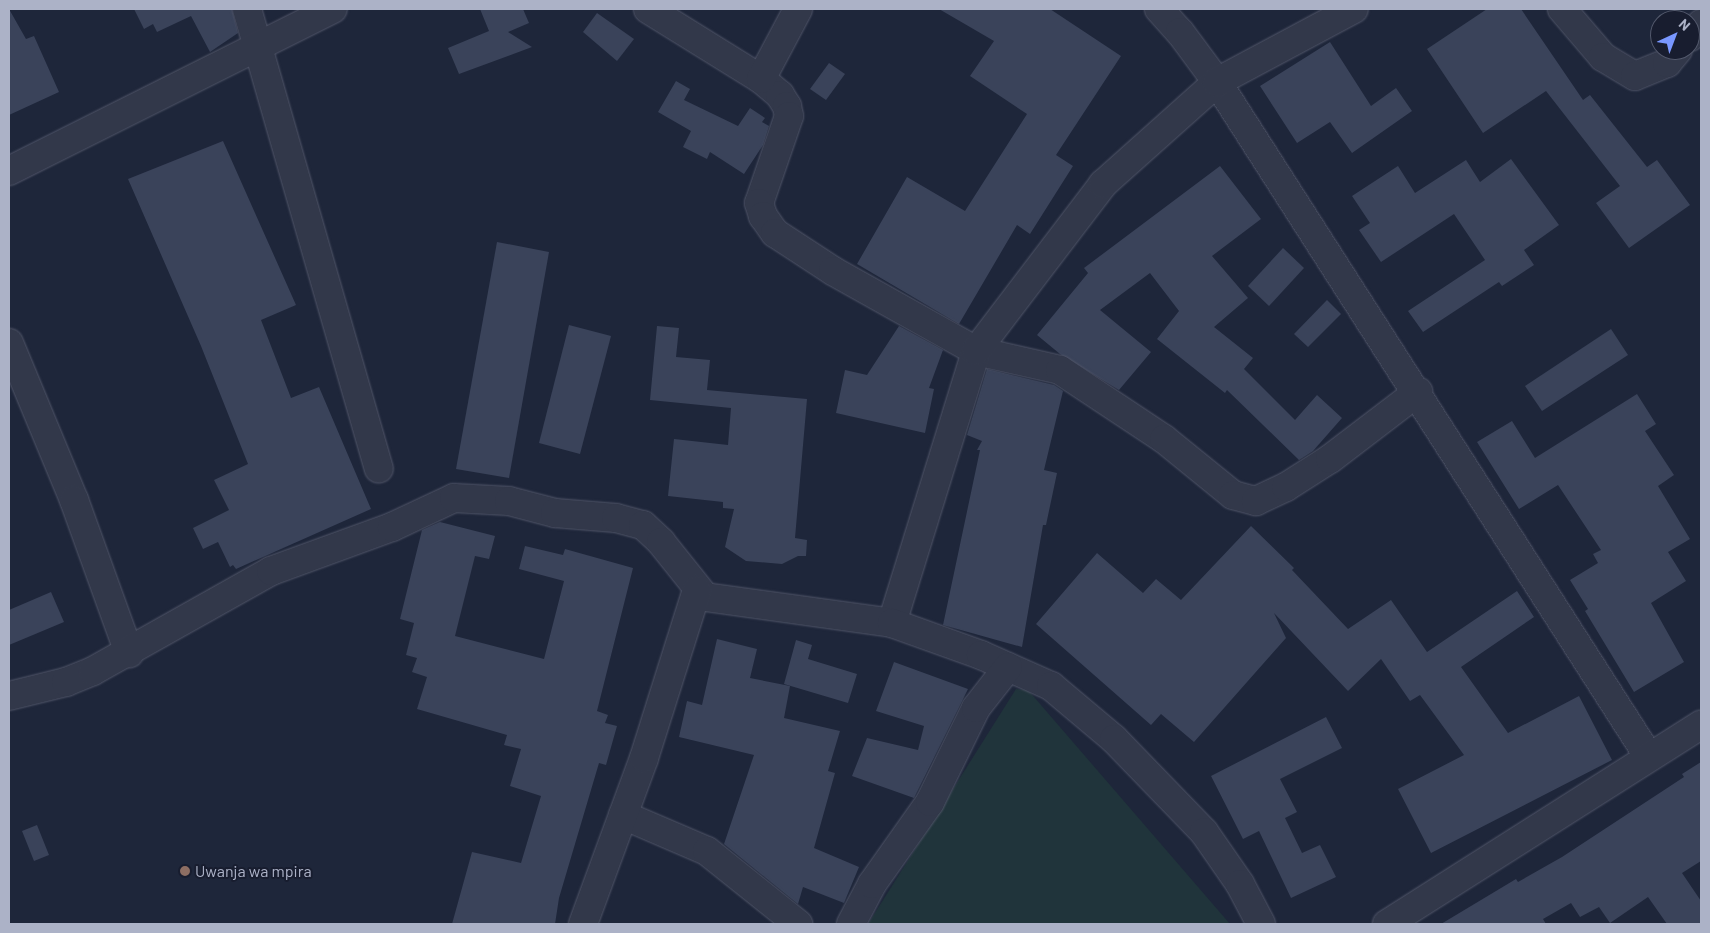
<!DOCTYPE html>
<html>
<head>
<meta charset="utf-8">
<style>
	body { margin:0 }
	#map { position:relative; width:1710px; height:933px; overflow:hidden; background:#1e263a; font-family:Barlow,sans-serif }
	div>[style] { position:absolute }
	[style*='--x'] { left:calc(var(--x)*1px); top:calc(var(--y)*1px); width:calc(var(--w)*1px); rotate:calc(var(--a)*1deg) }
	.green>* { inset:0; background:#20343b }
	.building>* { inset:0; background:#3a435a }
	.roads { filter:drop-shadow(0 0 1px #505568) drop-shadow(0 0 1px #505568) }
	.minor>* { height:28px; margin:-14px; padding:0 14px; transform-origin:14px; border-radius:14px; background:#32384a }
	.dots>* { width:14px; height:14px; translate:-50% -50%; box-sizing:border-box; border:2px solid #181d2f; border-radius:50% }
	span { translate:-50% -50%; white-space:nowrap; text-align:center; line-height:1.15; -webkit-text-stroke:4px #181d2f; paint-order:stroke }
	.poi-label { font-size:16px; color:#acb2c7 }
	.left { translate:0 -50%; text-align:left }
	.frame { position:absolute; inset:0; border:10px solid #acb2c7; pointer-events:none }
	.north { position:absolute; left:1650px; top:10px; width:50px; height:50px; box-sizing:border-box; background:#181d2f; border:1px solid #53596c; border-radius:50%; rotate:43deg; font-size:14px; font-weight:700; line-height:20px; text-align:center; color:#acb2c7 }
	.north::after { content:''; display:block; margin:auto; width:18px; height:22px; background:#7997ff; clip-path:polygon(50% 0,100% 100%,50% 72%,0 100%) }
</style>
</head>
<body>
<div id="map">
	<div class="green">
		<i style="clip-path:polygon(1016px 689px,1028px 690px,1230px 924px,868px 924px)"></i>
	</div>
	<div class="building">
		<i style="clip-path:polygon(9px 9px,26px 39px,34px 36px,59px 92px,9px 115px)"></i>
		<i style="clip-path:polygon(134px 9px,232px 9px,238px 33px,210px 52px,191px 16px,157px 32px,153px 24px,144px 29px)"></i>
		<i style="clip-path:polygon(480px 9px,523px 9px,529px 23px,508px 32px,532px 47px,459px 74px,448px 48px,489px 31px)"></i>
		<i style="clip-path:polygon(939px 9px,1050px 9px,1121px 56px,1056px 155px,1073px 166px,1030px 234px,1017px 225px,959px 324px,857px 264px,907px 177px,965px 211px,1027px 114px,970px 76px,994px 41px)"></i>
		<i style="clip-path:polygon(1487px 9px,1521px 9px,1583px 100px,1590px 95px,1647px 167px,1657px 160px,1690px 205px,1629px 248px,1596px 203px,1620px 186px,1546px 91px,1483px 133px,1427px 49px)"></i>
		<i style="clip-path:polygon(597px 13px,634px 39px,617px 61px,583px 32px)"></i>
		<i style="clip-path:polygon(1330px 42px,1371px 106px,1396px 88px,1412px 111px,1352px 153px,1330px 122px,1297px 143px,1260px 86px)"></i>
		<i style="clip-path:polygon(829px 63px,845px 74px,826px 100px,810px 89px)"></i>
		<i style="clip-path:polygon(676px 81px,690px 89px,684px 100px,738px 126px,750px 108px,765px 118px,762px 122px,769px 126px,763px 145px,744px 174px,710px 152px,707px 159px,683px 147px,691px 131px,658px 112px)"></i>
		<i style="clip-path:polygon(223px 141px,296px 305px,261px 320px,291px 398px,319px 387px,371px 509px,236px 569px,233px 565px,230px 567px,218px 542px,203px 549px,193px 528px,229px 510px,214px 480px,248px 464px,201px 346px,128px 179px)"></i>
		<i style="clip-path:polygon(1511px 159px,1559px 225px,1524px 250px,1534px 265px,1502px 286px,1499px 282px,1423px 332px,1408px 311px,1485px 260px,1454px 214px,1381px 262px,1359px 230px,1370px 223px,1352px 196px,1398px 166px,1415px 193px,1466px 160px,1480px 182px)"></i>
		<i style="clip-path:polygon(1220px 166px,1261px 219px,1212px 256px,1248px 298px,1214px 327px,1253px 358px,1244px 369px,1295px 420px,1317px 395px,1342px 418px,1313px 451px,1299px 460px,1227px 390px,1225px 393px,1157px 339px,1179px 311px,1150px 273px,1100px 310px,1151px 352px,1119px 390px,1060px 354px,1037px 335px,1088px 273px,1084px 268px)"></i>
		<i style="clip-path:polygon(497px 242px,549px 252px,509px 478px,456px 469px)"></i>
		<i style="clip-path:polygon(1283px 248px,1304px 268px,1269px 306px,1248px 286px)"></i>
		<i style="clip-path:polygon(1327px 300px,1341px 314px,1308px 347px,1294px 334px)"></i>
		<i style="clip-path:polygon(569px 325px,611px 336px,580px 454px,539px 443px)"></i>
		<i style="clip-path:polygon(657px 326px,679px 328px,676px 357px,710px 360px,707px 390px,807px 399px,795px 538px,807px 540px,806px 556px,798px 556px,782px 564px,746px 561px,725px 547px,734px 509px,723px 508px,723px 502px,668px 496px,674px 439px,728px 445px,731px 408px,650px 400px)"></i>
		<i style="clip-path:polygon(899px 326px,943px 350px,929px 388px,934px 389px,925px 433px,836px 413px,845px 370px,867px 375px)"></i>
		<i style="clip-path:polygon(1611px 329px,1628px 355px,1542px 411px,1525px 386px)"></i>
		<i style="clip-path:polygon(987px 369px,1054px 385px,1063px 391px,1044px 470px,1057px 473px,1046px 525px,1043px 525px,1022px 647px,943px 625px,980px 450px,977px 450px,982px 441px,967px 435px)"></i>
		<i style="clip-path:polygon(1637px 394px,1656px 424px,1645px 431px,1674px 475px,1658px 486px,1690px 539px,1668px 552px,1686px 581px,1651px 603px,1684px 662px,1634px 692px,1585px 611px,1588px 609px,1570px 580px,1598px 563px,1593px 554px,1601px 550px,1558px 485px,1519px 509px,1477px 442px,1512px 421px,1535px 458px)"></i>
		<i style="clip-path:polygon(440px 522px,495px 536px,489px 559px,475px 556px,455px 636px,544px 659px,564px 581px,519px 569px,525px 546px,563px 555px,565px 549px,633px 568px,597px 711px,608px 715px,605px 723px,617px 726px,606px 765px,599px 763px,559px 898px,555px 924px,452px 924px,472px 852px,521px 863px,541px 796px,510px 786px,521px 749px,504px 745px,507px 735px,417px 709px,427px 677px,412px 672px,417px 658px,406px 655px,414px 623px,400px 619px,422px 530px)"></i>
		<i style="clip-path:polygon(1251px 526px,1294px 568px,1292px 570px,1348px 629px,1391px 600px,1427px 652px,1517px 591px,1534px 617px,1461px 667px,1508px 733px,1579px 696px,1612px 760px,1431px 853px,1398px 789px,1464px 755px,1420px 695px,1410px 701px,1381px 659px,1348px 691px,1274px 613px,1286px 638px,1194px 742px,1161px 714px,1151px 725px,1036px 624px,1097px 553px,1143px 593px,1156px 579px,1181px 600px)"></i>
		<i style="clip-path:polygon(51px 592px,64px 622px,9px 645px,9px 610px)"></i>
		<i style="clip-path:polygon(717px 639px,757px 649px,750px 678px,790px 686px,784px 718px,840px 731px,828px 771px,835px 773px,814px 848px,859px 867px,844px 903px,803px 887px,798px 904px,724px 844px,754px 755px,679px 737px,687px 701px,702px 705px)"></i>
		<i style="clip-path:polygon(796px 640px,812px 645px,808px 659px,857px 674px,848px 703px,784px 684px)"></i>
		<i style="clip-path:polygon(894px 662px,968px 689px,914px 798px,852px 776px,867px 738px,918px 750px,924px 726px,876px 711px)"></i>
		<i style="clip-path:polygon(1326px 717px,1342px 748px,1280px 779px,1297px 812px,1285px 818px,1302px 853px,1320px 845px,1336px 877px,1291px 898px,1259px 831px,1243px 839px,1211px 776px)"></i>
		<i style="clip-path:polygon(1701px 762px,1701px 861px,1682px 873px,1701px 901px,1701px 924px,1667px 924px,1648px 897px,1610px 923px,1599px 907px,1580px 917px,1571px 903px,1543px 919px,1546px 924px,1441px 924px,1516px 879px,1518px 882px,1562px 857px,1684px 777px,1682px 774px)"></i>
		<i style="clip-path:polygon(37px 825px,49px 855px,34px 861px,22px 831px)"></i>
	</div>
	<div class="roads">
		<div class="minor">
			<i style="--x:247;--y:9;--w:478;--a:74"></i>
			<i style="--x:648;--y:9;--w:133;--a:31.8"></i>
			<i style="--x:761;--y:79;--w:25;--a:40"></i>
			<i style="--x:780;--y:95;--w:13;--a:58"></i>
			<i style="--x:787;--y:106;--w:10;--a:79"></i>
			<i style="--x:789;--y:116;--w:92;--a:109"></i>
			<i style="--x:759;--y:203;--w:14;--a:73"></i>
			<i style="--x:763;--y:216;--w:21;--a:55"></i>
			<i style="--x:775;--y:233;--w:69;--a:33.2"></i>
			<i style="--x:833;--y:271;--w:164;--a:29.2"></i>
			<i style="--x:976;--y:351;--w:86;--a:12.7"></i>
			<i style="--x:1060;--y:370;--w:125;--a:33.6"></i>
			<i style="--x:1164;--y:439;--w:89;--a:39.1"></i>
			<i style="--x:1233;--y:495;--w:24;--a:15"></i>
			<i style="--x:1256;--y:501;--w:33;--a:-25"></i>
			<i style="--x:1286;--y:487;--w:52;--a:-32.5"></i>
			<i style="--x:1330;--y:459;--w:111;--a:-37.3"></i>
			<i style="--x:1159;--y:9;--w:31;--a:48"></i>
			<i style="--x:1180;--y:32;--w:62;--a:53.5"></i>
			<i style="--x:1217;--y:82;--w:801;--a:57.38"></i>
			<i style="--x:1562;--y:9;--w:63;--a:49.5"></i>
			<i style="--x:1603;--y:57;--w:37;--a:31"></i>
			<i style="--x:1635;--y:76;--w:35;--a:-22"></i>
			<i style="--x:1667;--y:63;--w:17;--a:-50"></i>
			<i style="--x:1690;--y:37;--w:17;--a:-50"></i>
			<i style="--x:761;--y:79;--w:79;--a:-62.1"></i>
			<i style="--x:9;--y:171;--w:362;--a:-26.6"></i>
			<i style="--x:9;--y:343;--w:170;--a:67.5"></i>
			<i style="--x:74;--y:500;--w:163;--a:70.2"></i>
			<i style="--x:892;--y:623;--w:285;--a:-72.8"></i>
			<i style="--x:976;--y:351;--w:210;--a:-52.7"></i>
			<i style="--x:1103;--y:184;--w:153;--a:-41.8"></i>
			<i style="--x:1217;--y:82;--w:155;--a:-28.1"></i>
			<i style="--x:9;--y:696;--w:59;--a:-13.8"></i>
			<i style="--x:66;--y:682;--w:29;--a:-22"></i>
			<i style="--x:93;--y:671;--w:204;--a:-29.3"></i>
			<i style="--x:271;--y:571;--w:129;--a:-20"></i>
			<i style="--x:392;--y:527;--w:68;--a:-25.1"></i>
			<i style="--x:454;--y:498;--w:55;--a:3.1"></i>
			<i style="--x:509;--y:501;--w:48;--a:14.6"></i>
			<i style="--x:555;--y:513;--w:61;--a:4.7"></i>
			<i style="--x:616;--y:518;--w:28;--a:15"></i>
			<i style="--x:643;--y:525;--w:25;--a:43"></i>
			<i style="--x:661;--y:542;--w:70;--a:51.3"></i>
			<i style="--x:705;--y:597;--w:189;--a:7.9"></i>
			<i style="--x:892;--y:623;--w:95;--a:19.8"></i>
			<i style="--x:981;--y:655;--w:77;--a:23.9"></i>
			<i style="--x:1051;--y:686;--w:82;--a:40.1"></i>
			<i style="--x:1114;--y:739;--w:129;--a:45.9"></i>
			<i style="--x:1204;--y:832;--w:63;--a:55.3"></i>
			<i style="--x:1240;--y:884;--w:45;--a:62.3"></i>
			<i style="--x:623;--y:815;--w:91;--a:23.2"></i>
			<i style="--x:707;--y:851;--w:117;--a:38.7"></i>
			<i style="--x:583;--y:924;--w:177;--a:-69.8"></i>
			<i style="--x:644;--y:758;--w:176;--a:-72.5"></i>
			<i style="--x:851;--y:924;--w:45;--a:-62.3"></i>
			<i style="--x:872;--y:884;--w:100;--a:-54.7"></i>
			<i style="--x:930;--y:802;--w:105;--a:-63.9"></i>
			<i style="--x:976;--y:708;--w:52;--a:-52"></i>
			<i style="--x:1387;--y:924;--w:372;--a:-32.4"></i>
		</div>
	</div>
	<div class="dots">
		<i style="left:185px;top:871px;background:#8d6e63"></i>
	</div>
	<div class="poi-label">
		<span class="left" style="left:195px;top:871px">Uwanja wa mpira</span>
	</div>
	<div class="frame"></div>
	<div class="north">N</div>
</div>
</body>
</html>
